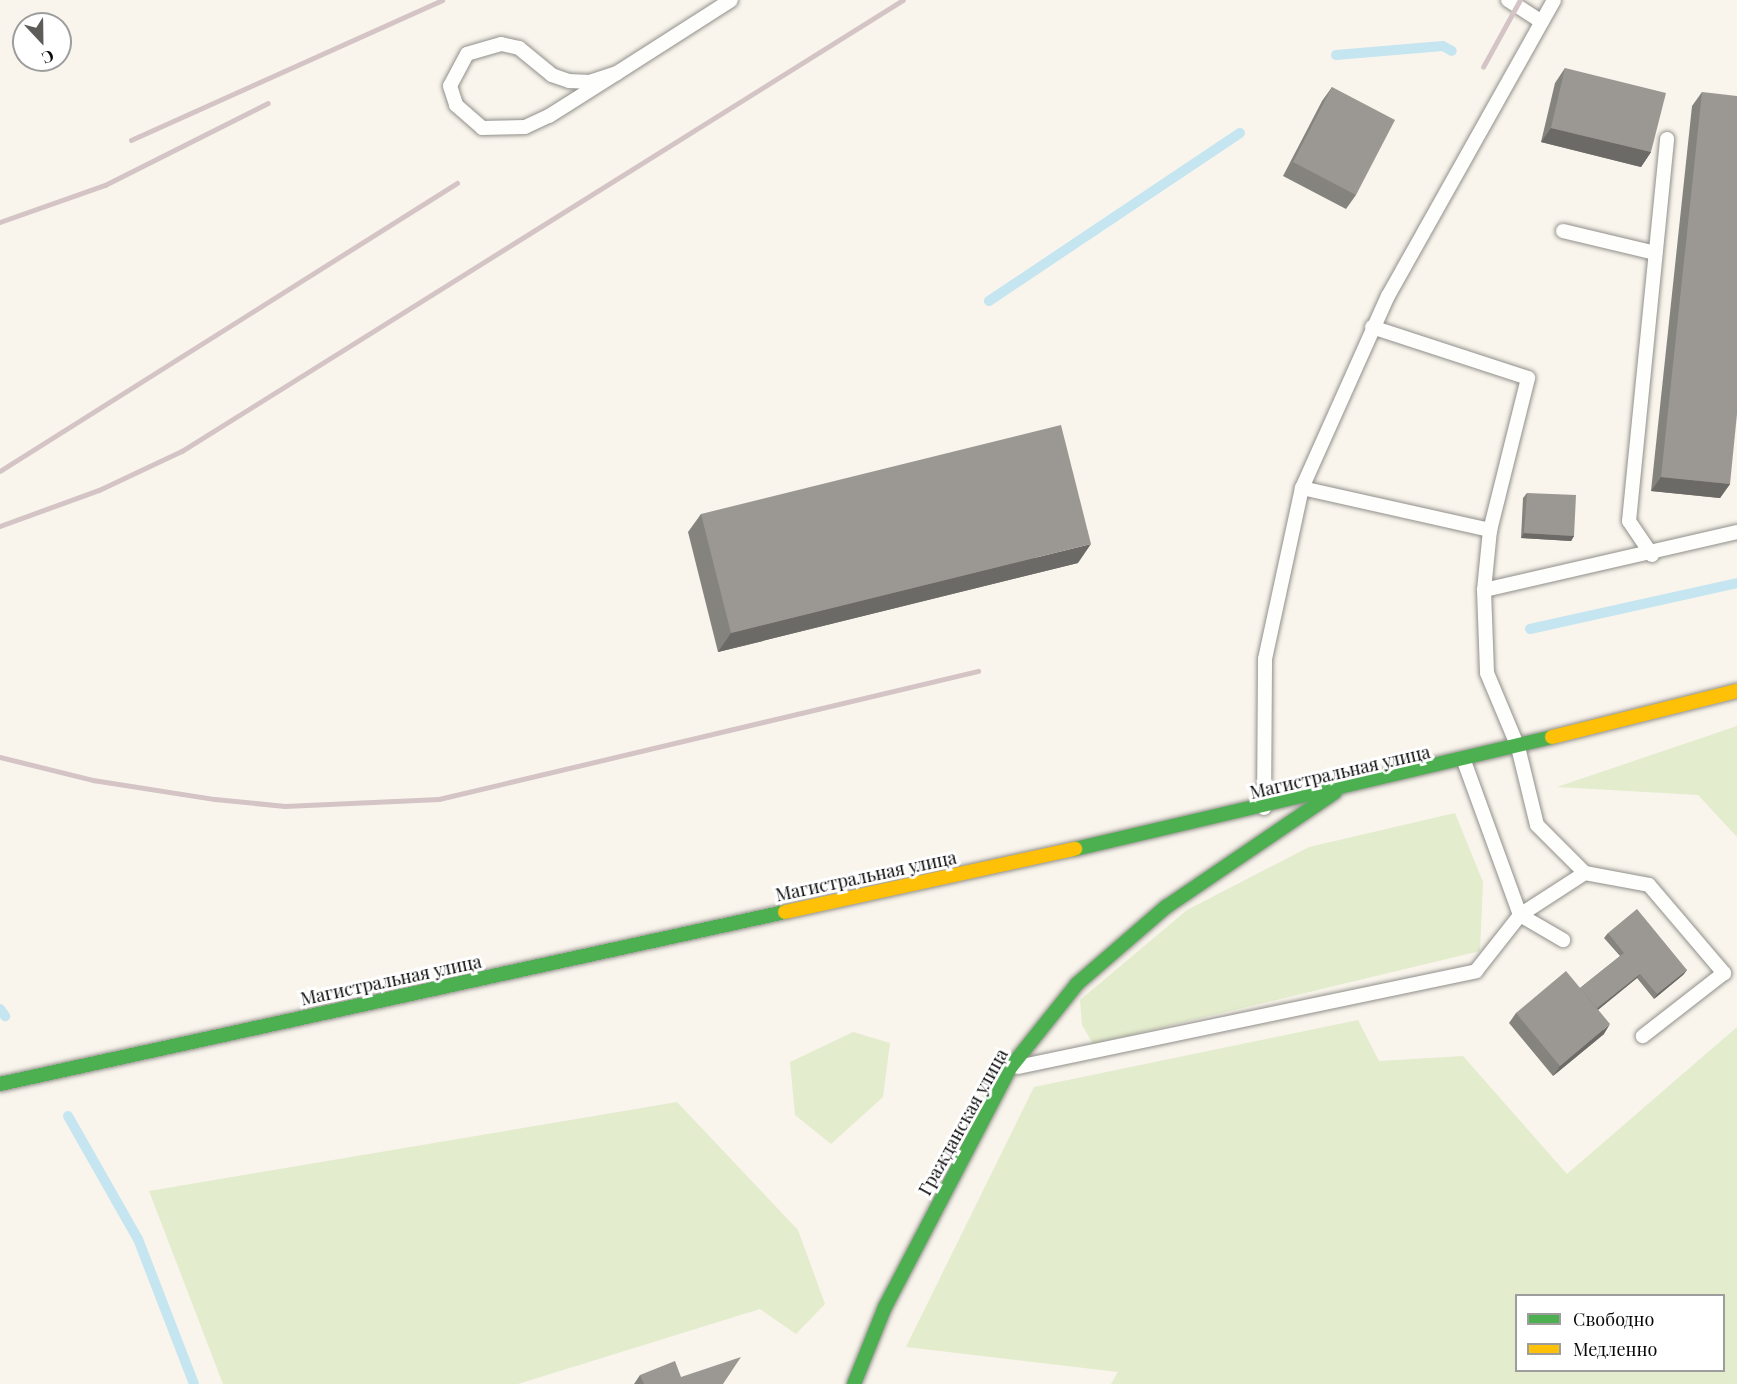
<!DOCTYPE html>
<html>
<head>
<meta charset="utf-8">
<style>
	body { margin:0 }
	#map { position:relative; width:1737px; height:1384px; overflow:hidden; background:#f9f5ec; font-family:"Playfair Display",serif }
	div>[style] { position:absolute }
	[style*='--x'] { left:calc(var(--x)*1px); top:calc(var(--y)*1px); width:calc(var(--w)*1px); rotate:calc(var(--a)*1deg) }
	.green>* { inset:0; background:#e3eccd }
	.stream>* { height:10px; margin:-5px; padding:0 5px; transform-origin:5px; border-radius:5px; background:#c5e5f0 }
	.roads { filter:drop-shadow(0 0 2px #918f8b) drop-shadow(0 0 2px #918f8b) }
	.lane>* { height:14px; margin:-7px; padding:0 7px; transform-origin:7px; border-radius:7px; background:#fefefc }
	.fast>* { height:14px; margin:-7px; padding:0 7px; transform-origin:7px; border-radius:7px; background:#4caf50 }
	.slow>* { height:14px; margin:-7px; padding:0 7px; transform-origin:7px; border-radius:7px; background:#ffc107 }
	.rail>* { height:4.5px; margin:-2.25px; padding:0 2.25px; transform-origin:2.25px; border-radius:2.25px; background:#d4c4c5 }
	.wall>* { inset:0; background:#85837e }
	.shaded-wall>* { inset:0; background:#6c6a67 }
	.building>* { inset:0; background:#9b9893 }
	span { translate:-50% -50%; white-space:nowrap; text-align:center; line-height:1.15; -webkit-text-stroke:6px #fff; paint-order:stroke }
	.street-label { font-size:18px; color:#090909 }
	.legend { position:absolute; left:1515px; top:1294px; width:210px; height:78px; box-sizing:border-box; background:#fff; border:2px solid #9d9d9d; margin:0; padding:8px 10px; list-style:none; font-size:18px; color:#090909 }
	.legend li { display:flex; align-items:center; gap:12px; height:30px }
	.legend b { width:30px; border:2px solid #9d9d9d }
	.north { position:absolute; left:12px; top:12px; width:60px; height:60px; box-sizing:border-box; background:#fff; border:2px solid #9d9d9d; border-radius:50%; rotate:158deg; font-size:16px; font-weight:700; line-height:24px; text-align:center; color:#090909 }
	.north::after { content:''; display:block; margin:auto; width:21px; height:27px; background:#5d5c58; clip-path:polygon(50% 0,100% 100%,50% 72%,0 100%) }
</style>
</head>
<body>
<div id="map">
	<div class="green">
		<i style="clip-path:polygon(1737px 726px,1737px 837px,1698px 795px,1557px 787px)"></i>
		<i style="clip-path:polygon(1455px 813px,1483px 882px,1480px 951px,1093px 1044px,1082px 1025px,1080px 1000px,1187px 910px,1309px 847px)"></i>
		<i style="clip-path:polygon(evenodd,1358px 1020px,1379px 1061px,1463px 1056px,1567px 1174px,1737px 1027px,1737px 1384px,1111px 1384px,1118px 1372px,906px 1347px,1034px 1087px,1358px 1020px,1516px 1296px,1724px 1296px,1724px 1370px,1516px 1370px,1516px 1296px)"></i>
		<i style="clip-path:polygon(853px 1032px,890px 1043px,883px 1097px,831px 1144px,795px 1115px,790px 1062px)"></i>
		<i style="clip-path:polygon(677px 1102px,798px 1230px,825px 1304px,796px 1334px,760px 1309px,518px 1384px,223px 1384px,149px 1191px)"></i>
	</div>
	<div class="stream">
		<i style="--x:1336;--y:55;--w:107;--a:-4.8"></i>
		<i style="--x:1443;--y:46;--w:10;--a:29"></i>
		<i style="--x:989;--y:301;--w:302;--a:-33.8"></i>
		<i style="--x:1530;--y:629;--w:212;--a:-12.5"></i>
		<i style="--x:0;--y:1009;--w:9;--a:54"></i>
		<i style="--x:68;--y:1116;--w:142;--a:60.4"></i>
		<i style="--x:138;--y:1239;--w:155;--a:68.9"></i>
	</div>
	<div class="roads">
		<div class="lane">
			<i style="--x:1508;--y:0;--w:40;--a:32.9"></i>
			<i style="--x:617;--y:73;--w:28;--a:162"></i>
			<i style="--x:590;--y:82;--w:21;--a:-177"></i>
			<i style="--x:569;--y:81;--w:18;--a:-161"></i>
			<i style="--x:552;--y:75;--w:43;--a:-140.7"></i>
			<i style="--x:519;--y:48;--w:18;--a:-167"></i>
			<i style="--x:501;--y:44;--w:35;--a:164"></i>
			<i style="--x:467;--y:54;--w:36;--a:118"></i>
			<i style="--x:450;--y:86;--w:20;--a:72"></i>
			<i style="--x:456;--y:105;--w:35;--a:41"></i>
			<i style="--x:482;--y:128;--w:43;--a:-1.3"></i>
			<i style="--x:525;--y:127;--w:26;--a:-25"></i>
			<i style="--x:549;--y:116;--w:80;--a:-32.3"></i>
			<i style="--x:617;--y:73;--w:135;--a:-32.6"></i>
			<i style="--x:1563;--y:231;--w:95;--a:13.4"></i>
			<i style="--x:1372;--y:327;--w:164;--a:18.1"></i>
			<i style="--x:1528;--y:378;--w:157;--a:104"></i>
			<i style="--x:1302;--y:488;--w:193;--a:12.6"></i>
			<i style="--x:1490;--y:530;--w:60;--a:95.7"></i>
			<i style="--x:1484;--y:590;--w:83;--a:87.9"></i>
			<i style="--x:1487;--y:673;--w:80;--a:67.3"></i>
			<i style="--x:1518;--y:747;--w:80;--a:76.3"></i>
			<i style="--x:1537;--y:825;--w:68;--a:45"></i>
			<i style="--x:1585;--y:873;--w:65;--a:10.6"></i>
			<i style="--x:1649;--y:885;--w:116;--a:49.6"></i>
			<i style="--x:1724;--y:973;--w:103;--a:142.1"></i>
			<i style="--x:1652;--y:555;--w:41;--a:-124.1"></i>
			<i style="--x:1629;--y:521;--w:384;--a:-84.3"></i>
			<i style="--x:1484;--y:590;--w:260;--a:-12.9"></i>
			<i style="--x:1464;--y:761;--w:164;--a:70"></i>
			<i style="--x:1520;--y:915;--w:50;--a:30.2"></i>
			<i style="--x:1264;--y:808;--w:149;--a:-89.6"></i>
			<i style="--x:1265;--y:659;--w:175;--a:-77.8"></i>
			<i style="--x:1302;--y:488;--w:210;--a:-65.9"></i>
			<i style="--x:1388;--y:296;--w:339;--a:-60.7"></i>
			<i style="--x:1018;--y:1067;--w:468;--a:-11.8"></i>
			<i style="--x:1476;--y:971;--w:71;--a:-51.8"></i>
			<i style="--x:1520;--y:915;--w:77;--a:-32.9"></i>
		</div>
		<div class="fast">
			<i style="--x:1075;--y:849;--w:490;--a:-13.2"></i>
			<i style="--x:0;--y:1084;--w:804;--a:-12.36"></i>
			<i style="--x:854;--y:1384;--w:83;--a:-68.1"></i>
			<i style="--x:885;--y:1307;--w:270;--a:-62.4"></i>
			<i style="--x:1010;--y:1068;--w:107;--a:-51.4"></i>
			<i style="--x:1077;--y:984;--w:118;--a:-40.9"></i>
			<i style="--x:1166;--y:907;--w:204;--a:-34.2"></i>
		</div>
		<div class="slow">
			<i style="--x:1552;--y:737;--w:191;--a:-14"></i>
			<i style="--x:785;--y:912;--w:297;--a:-12.3"></i>
		</div>
	</div>
	<div class="rail">
		<i style="--x:1483;--y:67;--w:77;--a:-61.1"></i>
		<i style="--x:131;--y:140;--w:341;--a:-24.2"></i>
		<i style="--x:0;--y:222;--w:111;--a:-19.4"></i>
		<i style="--x:105;--y:185;--w:182;--a:-26.7"></i>
		<i style="--x:0;--y:471;--w:540;--a:-32.22"></i>
		<i style="--x:0;--y:526;--w:105;--a:-20"></i>
		<i style="--x:99;--y:490;--w:92;--a:-25.2"></i>
		<i style="--x:182;--y:451;--w:850;--a:-32.03"></i>
		<i style="--x:0;--y:757;--w:96;--a:13.9"></i>
		<i style="--x:93;--y:780;--w:123;--a:8.9"></i>
		<i style="--x:215;--y:799;--w:70;--a:5.7"></i>
		<i style="--x:285;--y:806;--w:154;--a:-2.6"></i>
		<i style="--x:439;--y:799;--w:554;--a:-13.36"></i>
	</div>
	<div class="wall">
		<i style="clip-path:polygon(1565px 68px,1651px 152px,1641px 167px,1541px 142px,1555px 83px)"></i>
		<i style="clip-path:polygon(1332px 87px,1356px 195px,1346px 209px,1283px 176px,1322px 101px)"></i>
		<i style="clip-path:polygon(1702px 92px,1730px 484px,1720px 498px,1651px 491px,1692px 106px)"></i>
		<i style="clip-path:polygon(1527px 493px,1574px 536px,1571px 541px,1521px 538px,1523px 498px)"></i>
		<i style="clip-path:polygon(701px 514px,1078px 563px,718px 652px,688px 532px)"></i>
		<i style="clip-path:polygon(1608px 933px,1687px 970px,1683px 975px,1654px 999px,1637px 978px,1598px 1010px,1604px 1034px,1553px 1076px,1509px 1023px,1516px 1013px,1580px 988px,1620px 956px,1604px 938px)"></i>
		<i style="clip-path:polygon(640px 1375px,681px 1377px,723px 1384px,634px 1384px)"></i>
	</div>
	<div class="shaded-wall">
		<i style="clip-path:polygon(1551px 128px,1651px 152px,1641px 167px,1541px 142px)"></i>
		<i style="clip-path:polygon(1661px 477px,1730px 484px,1720px 498px,1651px 491px)"></i>
		<i style="clip-path:polygon(1524px 533px,1574px 536px,1571px 541px,1521px 538px)"></i>
		<i style="clip-path:polygon(1091px 544px,1078px 563px,718px 652px,731px 633px)"></i>
		<i style="clip-path:polygon(1687px 970px,1683px 975px,1654px 999px,1657px 994px)"></i>
		<i style="clip-path:polygon(1640px 974px,1637px 978px,1589px 1017px,1593px 1012px)"></i>
		<i style="clip-path:polygon(1610px 1024px,1604px 1034px,1553px 1076px,1560px 1066px)"></i>
	</div>
	<div class="building">
		<i style="clip-path:polygon(1565px 68px,1666px 93px,1651px 152px,1551px 128px)"></i>
		<i style="clip-path:polygon(1332px 87px,1395px 120px,1356px 195px,1293px 162px)"></i>
		<i style="clip-path:polygon(1702px 92px,1737px 96px,1737px 414px,1730px 484px,1661px 477px)"></i>
		<i style="clip-path:polygon(1061px 425px,1091px 544px,731px 633px,701px 514px)"></i>
		<i style="clip-path:polygon(1527px 493px,1576px 495px,1574px 536px,1524px 533px)"></i>
		<i style="clip-path:polygon(1637px 909px,1687px 970px,1657px 994px,1640px 974px,1597px 1008px,1580px 988px,1624px 953px,1608px 933px)"></i>
		<i style="clip-path:polygon(1566px 971px,1610px 1024px,1560px 1066px,1516px 1013px)"></i>
		<i style="clip-path:polygon(741px 1357px,723px 1384px,644px 1384px,640px 1375px,675px 1361px,681px 1377px)"></i>
	</div>
	<div class="street-label">
		<span style="left:1340px;top:772px;rotate:-13deg">Магистральная улица</span>
		<span style="left:866px;top:876px;rotate:-12deg">Магистральная улица</span>
		<span style="left:391px;top:980px;rotate:-12deg">Магистральная улица</span>
		<span style="left:963px;top:1122px;rotate:-61deg">Гражданская улица</span>
	</div>
	<ul class="legend">
	<li><b style="height:8px;background:#4caf50"></b>Свободно</li>
	<li><b style="height:8px;background:#ffc107"></b>Медленно</li>
	</ul>
	<div class="north">С</div>
</div>
</body>
</html>
